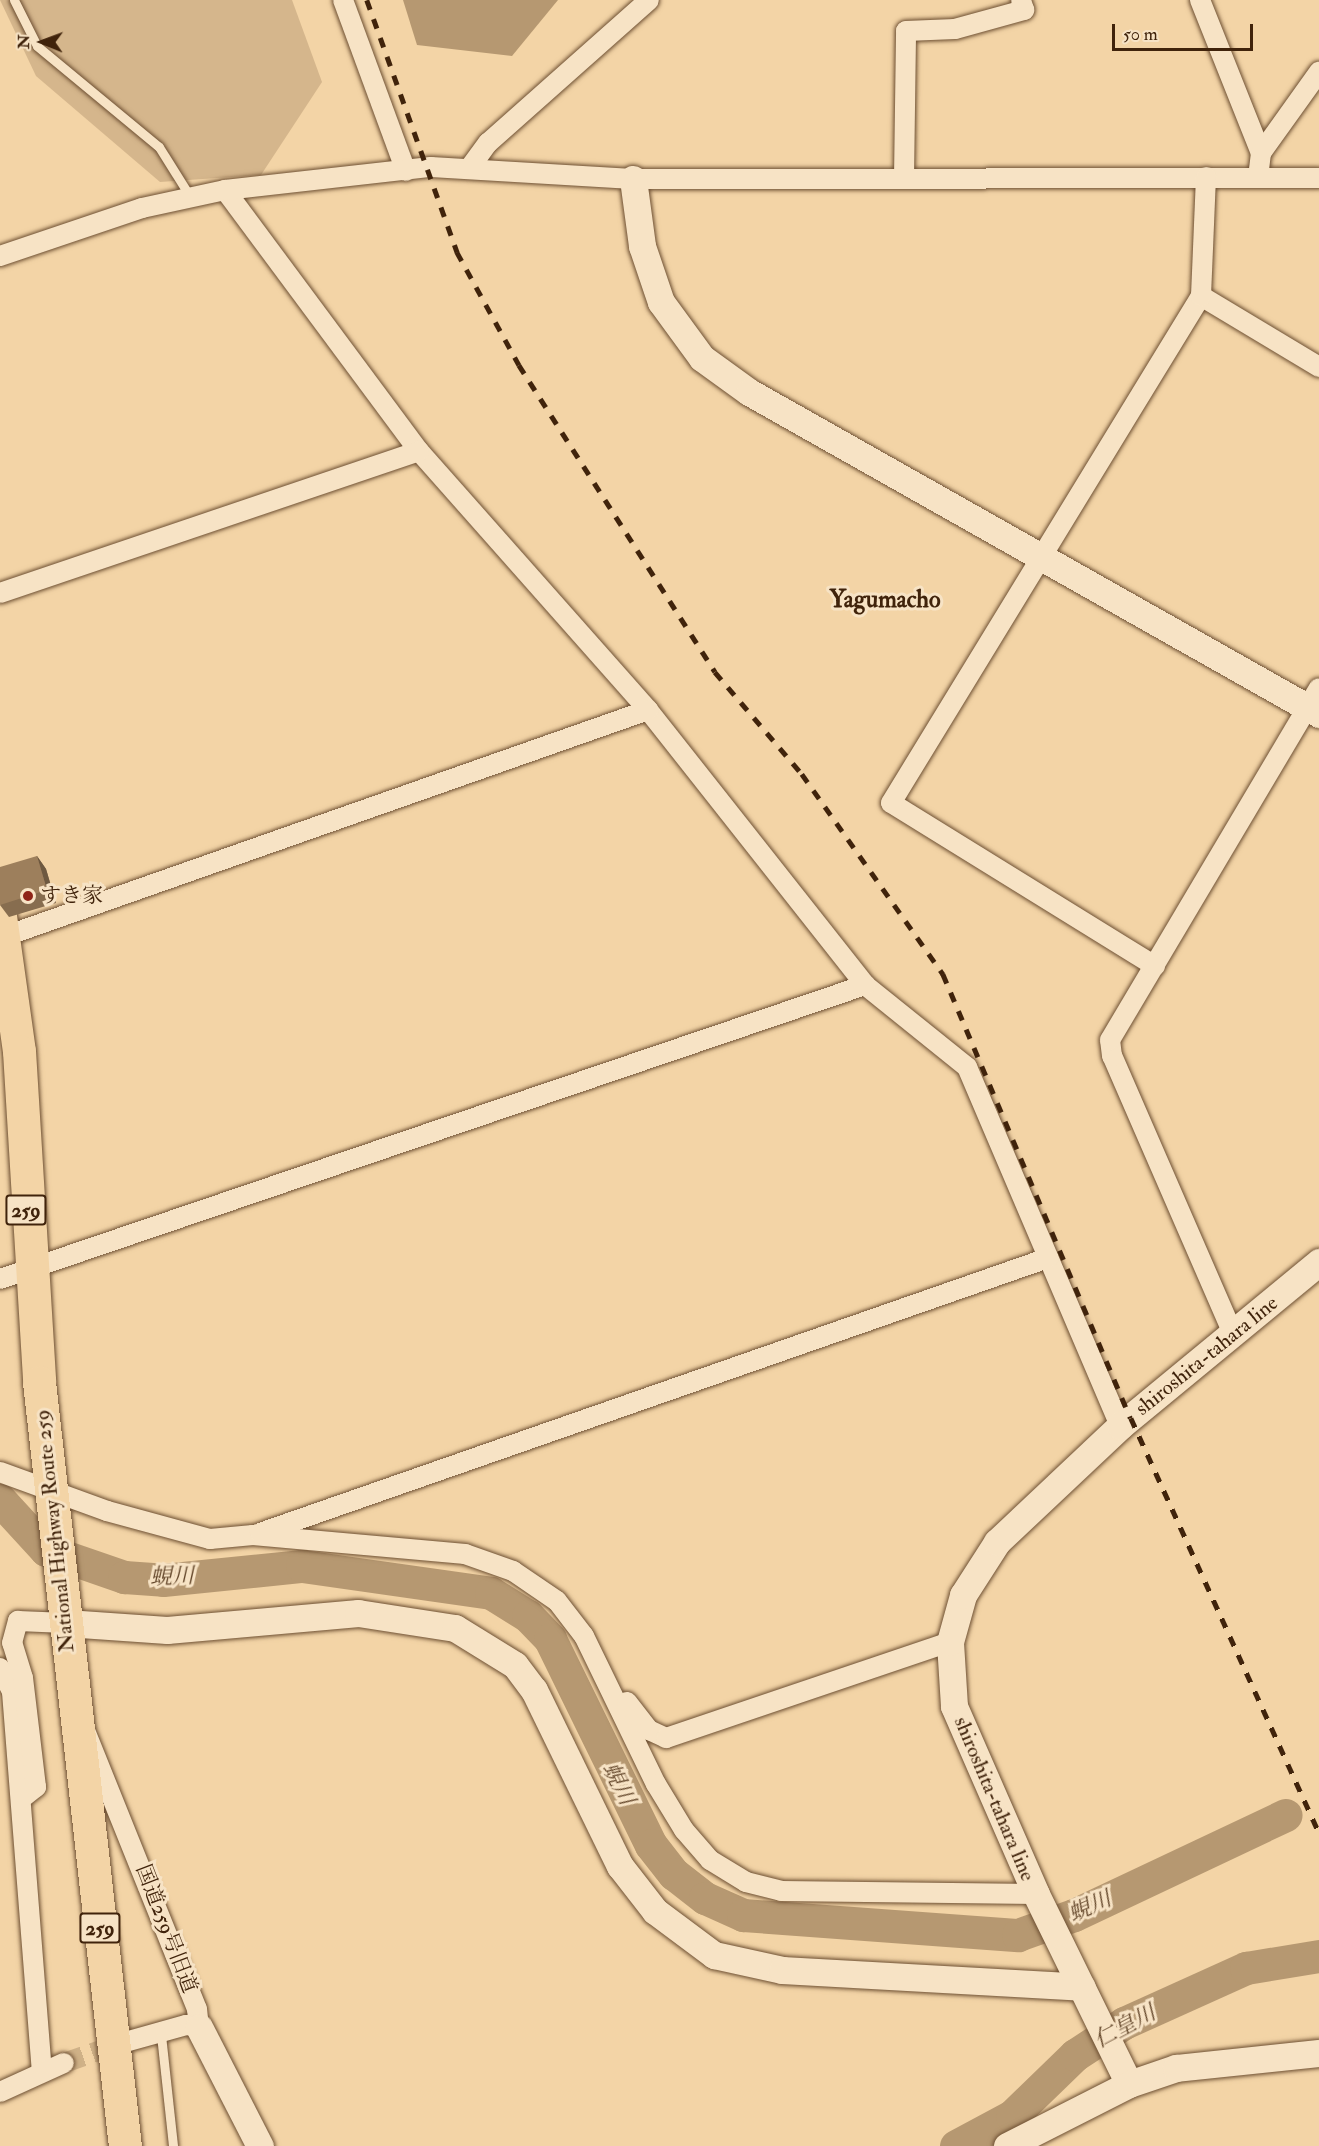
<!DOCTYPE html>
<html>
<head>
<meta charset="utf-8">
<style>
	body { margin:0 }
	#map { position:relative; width:1319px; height:2146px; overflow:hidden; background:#f3d4a6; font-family:"IM FELL Double Pica","Noto Serif JP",serif }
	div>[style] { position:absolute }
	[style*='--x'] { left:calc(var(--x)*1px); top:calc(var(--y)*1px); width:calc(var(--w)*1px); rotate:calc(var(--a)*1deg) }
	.green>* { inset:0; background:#d5b68c }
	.water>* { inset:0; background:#b69871 }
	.river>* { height:33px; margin:-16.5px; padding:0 16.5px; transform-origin:16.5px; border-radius:16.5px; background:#b69871 }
	.street-tunnel>* { height:20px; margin-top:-10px; transform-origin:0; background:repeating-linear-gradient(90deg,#cfb187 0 20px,transparent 0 30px) }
	.roads { filter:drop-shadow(0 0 2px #6d4f32) drop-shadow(0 0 2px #6d4f32) }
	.lane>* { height:9px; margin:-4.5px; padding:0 4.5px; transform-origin:4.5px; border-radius:4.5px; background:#f7e3c5 }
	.street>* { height:20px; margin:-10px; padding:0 10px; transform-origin:10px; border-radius:10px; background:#f7e3c5 }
	.secondary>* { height:27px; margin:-13.5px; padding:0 13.5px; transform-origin:13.5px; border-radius:13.5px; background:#f7e3c5 }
	.highway>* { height:33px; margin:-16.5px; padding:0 16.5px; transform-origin:16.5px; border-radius:16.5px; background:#f3d4a6 }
	.rail>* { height:4.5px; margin-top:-2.25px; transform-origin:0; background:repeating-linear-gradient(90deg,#40230b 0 10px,transparent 0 20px) }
	.wall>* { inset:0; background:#876d4f }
	.shaded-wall>* { inset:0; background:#6e5940 }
	.building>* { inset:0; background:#9d7f5c }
	.dots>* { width:16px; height:16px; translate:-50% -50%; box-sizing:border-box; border:3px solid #f7e3c5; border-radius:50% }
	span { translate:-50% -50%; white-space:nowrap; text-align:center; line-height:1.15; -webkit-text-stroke:6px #f7e3c5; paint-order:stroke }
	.shield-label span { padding:2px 4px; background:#f7e3c5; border:2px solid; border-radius:4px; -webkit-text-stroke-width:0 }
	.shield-label { font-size:20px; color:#40230b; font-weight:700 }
	.poi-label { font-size:21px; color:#40230b }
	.left { translate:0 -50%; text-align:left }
	.street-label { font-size:21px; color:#40230b }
	.water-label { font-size:22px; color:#63462a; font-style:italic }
	.quarter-label { font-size:24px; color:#40230b; font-weight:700 }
	.north { position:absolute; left:12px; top:12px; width:60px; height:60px; -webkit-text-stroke:4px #f7e3c5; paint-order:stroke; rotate:271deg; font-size:16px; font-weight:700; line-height:24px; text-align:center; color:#40230b }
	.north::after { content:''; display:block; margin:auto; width:21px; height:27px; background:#40230b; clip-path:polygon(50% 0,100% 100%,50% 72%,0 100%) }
	.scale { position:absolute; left:1112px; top:24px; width:141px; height:27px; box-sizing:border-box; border:3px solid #40230b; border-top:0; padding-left:8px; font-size:18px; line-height:21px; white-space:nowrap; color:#40230b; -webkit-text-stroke:4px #f7e3c5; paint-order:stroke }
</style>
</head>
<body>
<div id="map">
	<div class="green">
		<i style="clip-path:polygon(0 0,292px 0,322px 82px,261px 175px,160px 182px,36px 76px)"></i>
	</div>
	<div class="water">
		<i style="clip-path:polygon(403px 0,558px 0,512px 56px,417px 45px)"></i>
	</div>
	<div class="river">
		<i style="--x:0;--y:1500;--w:68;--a:47.4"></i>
		<i style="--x:46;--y:1550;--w:83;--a:19.1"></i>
		<i style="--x:124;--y:1577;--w:39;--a:4"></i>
		<i style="--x:163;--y:1580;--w:140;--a:-5.8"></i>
		<i style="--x:302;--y:1566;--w:191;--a:8.1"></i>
		<i style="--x:491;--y:1593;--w:44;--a:31.9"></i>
		<i style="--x:528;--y:1616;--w:32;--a:46"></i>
		<i style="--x:550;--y:1639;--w:229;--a:63.9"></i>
		<i style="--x:651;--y:1845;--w:37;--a:52"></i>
		<i style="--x:674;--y:1874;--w:39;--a:38"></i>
		<i style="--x:705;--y:1898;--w:42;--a:24.1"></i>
		<i style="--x:743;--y:1915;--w:276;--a:4.2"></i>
		<i style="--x:1018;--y:1935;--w:59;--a:-19.7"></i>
		<i style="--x:1074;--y:1915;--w:234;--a:-25.3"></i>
		<i style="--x:956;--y:2146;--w:64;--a:-28.2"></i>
		<i style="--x:1012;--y:2116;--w:88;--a:-44.1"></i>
		<i style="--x:1075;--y:2055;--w:59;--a:-33.1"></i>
		<i style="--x:1124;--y:2023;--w:134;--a:-24.3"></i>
		<i style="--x:1246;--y:1968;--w:74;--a:-9.3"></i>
	</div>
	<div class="street-tunnel">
		<i style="--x:64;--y:2063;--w:57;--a:-19.4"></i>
	</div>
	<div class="roads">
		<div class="lane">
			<i style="--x:14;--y:0;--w:51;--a:63.4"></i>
			<i style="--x:37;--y:46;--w:158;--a:39.6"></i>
			<i style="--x:159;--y:147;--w:60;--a:57.9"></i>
			<i style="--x:161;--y:2035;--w:112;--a:83.8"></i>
		</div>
		<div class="street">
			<i style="--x:343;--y:0;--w:182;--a:69.8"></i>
			<i style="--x:1200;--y:0;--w:165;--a:68.3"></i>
			<i style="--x:1261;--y:153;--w:25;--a:97"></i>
			<i style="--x:1261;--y:153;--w:100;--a:-54.4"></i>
			<i style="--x:471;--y:166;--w:29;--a:-54"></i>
			<i style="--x:488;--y:143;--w:215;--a:-41.6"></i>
			<i style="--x:904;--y:179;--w:148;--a:-89.2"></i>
			<i style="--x:906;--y:31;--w:49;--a:-2.3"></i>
			<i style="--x:955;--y:29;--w:72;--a:-15.4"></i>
			<i style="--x:1024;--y:10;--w:10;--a:-107"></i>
			<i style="--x:225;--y:190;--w:325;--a:53.4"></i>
			<i style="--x:419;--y:451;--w:346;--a:48.5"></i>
			<i style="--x:648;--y:710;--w:350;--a:51.7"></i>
			<i style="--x:865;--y:985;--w:131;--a:38.8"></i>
			<i style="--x:967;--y:1067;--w:390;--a:66.9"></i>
			<i style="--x:0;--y:256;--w:150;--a:-18.7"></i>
			<i style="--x:142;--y:208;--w:85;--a:-12.2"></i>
			<i style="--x:225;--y:190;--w:207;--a:-6.4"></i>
			<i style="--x:431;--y:167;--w:202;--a:3.4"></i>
			<i style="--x:633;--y:179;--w:686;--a:-0.08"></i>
			<i style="--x:1201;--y:296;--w:138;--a:31"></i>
			<i style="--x:0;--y:593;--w:442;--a:-18.7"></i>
			<i style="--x:0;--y:938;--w:687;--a:-19.38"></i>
			<i style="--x:1155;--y:966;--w:310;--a:-148.3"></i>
			<i style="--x:891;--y:803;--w:594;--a:-58.56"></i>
			<i style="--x:1201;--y:296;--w:119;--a:-87.6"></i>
			<i style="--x:0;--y:1279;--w:914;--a:-18.77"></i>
			<i style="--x:1234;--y:1336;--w:305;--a:-113.5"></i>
			<i style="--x:1112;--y:1056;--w:16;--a:-97"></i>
			<i style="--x:1110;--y:1040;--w:409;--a:-59.3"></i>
			<i style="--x:0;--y:1472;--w:114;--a:20"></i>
			<i style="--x:107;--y:1511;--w:107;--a:15.2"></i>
			<i style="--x:210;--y:1539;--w:43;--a:-5.3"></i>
			<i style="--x:253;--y:1535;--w:213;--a:5.1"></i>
			<i style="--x:465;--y:1554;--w:51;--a:19.5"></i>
			<i style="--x:513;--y:1571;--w:53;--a:34.3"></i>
			<i style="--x:557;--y:1601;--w:44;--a:52.4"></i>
			<i style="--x:584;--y:1636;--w:165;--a:64.1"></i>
			<i style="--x:656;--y:1784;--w:54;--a:58.7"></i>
			<i style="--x:684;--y:1830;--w:40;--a:49"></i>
			<i style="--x:710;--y:1860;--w:42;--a:31.4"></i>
			<i style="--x:746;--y:1882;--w:36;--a:14"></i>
			<i style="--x:781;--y:1891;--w:255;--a:0.7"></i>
			<i style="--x:260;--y:1533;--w:835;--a:-19.24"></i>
			<i style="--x:0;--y:1668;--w:27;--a:63"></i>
			<i style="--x:12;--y:1692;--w:379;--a:85.5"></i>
			<i style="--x:627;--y:1702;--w:36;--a:52"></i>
			<i style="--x:649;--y:1730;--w:19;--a:25"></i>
			<i style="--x:666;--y:1738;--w:300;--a:-18.7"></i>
			<i style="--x:84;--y:1728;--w:303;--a:68.1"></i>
			<i style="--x:197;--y:2009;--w:18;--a:84"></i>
			<i style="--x:199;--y:2027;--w:13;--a:-171"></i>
			<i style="--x:186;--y:2025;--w:71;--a:164.4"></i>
			<i style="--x:22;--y:1798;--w:18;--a:-38"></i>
			<i style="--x:36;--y:1787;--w:110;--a:-96.8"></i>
			<i style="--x:23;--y:1678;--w:37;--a:-107"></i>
			<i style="--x:12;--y:1643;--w:23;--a:-75"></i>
			<i style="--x:18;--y:1621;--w:48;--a:2.4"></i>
			<i style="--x:0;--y:2092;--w:70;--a:-24.4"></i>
		</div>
		<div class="secondary">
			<i style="--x:633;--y:179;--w:68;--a:82.3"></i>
			<i style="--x:642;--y:246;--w:59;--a:71.3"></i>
			<i style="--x:661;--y:302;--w:69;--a:53.8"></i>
			<i style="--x:702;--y:358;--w:58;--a:35.9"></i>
			<i style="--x:749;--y:392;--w:655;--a:29.46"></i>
			<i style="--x:66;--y:1623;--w:101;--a:4"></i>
			<i style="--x:167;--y:1630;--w:192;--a:-5.1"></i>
			<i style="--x:358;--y:1613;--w:98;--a:8.8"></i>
			<i style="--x:455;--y:1628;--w:70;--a:31.7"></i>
			<i style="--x:515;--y:1665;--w:31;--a:53"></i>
			<i style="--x:534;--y:1690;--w:196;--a:64"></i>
			<i style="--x:620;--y:1866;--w:57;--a:52.1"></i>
			<i style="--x:655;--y:1911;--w:74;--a:36.7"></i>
			<i style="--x:714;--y:1955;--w:70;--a:12.4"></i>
			<i style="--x:782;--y:1970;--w:300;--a:3.2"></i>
			<i style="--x:199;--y:2027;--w:134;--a:62.9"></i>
			<i style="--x:1129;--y:2084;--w:212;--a:-116.1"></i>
			<i style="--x:1036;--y:1894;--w:205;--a:-113.6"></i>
			<i style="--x:954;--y:1706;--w:64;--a:-93.6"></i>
			<i style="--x:950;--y:1642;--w:49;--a:-74.5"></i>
			<i style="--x:963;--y:1595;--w:63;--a:-57.3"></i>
			<i style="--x:997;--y:1542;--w:169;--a:-43.3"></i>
			<i style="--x:1120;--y:1426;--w:258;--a:-39.5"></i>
			<i style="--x:1007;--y:2146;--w:137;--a:-26.9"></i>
			<i style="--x:1129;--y:2084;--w:50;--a:-18.8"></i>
			<i style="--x:1176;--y:2068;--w:144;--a:-6"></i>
		</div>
		<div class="highway">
			<i style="--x:0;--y:916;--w:136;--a:82"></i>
			<i style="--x:19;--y:1051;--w:332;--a:86.5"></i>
			<i style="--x:39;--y:1382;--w:769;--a:83.58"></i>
		</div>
	</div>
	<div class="rail">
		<i style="--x:367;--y:0;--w:268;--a:70.3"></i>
		<i style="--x:457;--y:252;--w:129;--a:61.2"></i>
		<i style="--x:519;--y:365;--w:364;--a:57.4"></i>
		<i style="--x:715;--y:672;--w:134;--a:49.5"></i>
		<i style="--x:802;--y:774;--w:245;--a:54.8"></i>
		<i style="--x:943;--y:974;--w:482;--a:67.1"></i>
		<i style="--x:1131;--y:1418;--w:456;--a:65.6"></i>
	</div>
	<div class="wall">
		<i style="clip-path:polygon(37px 856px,46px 869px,56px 903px,9px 917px,0 905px)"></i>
	</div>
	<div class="shaded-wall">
		<i style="clip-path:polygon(37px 856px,46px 869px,56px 903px,47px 890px)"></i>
	</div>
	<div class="building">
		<i style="clip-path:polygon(37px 856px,47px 890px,0 905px,0 867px)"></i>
	</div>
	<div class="dots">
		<i style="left:28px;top:896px;background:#8f2418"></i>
	</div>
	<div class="shield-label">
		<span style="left:26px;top:1210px">259</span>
		<span style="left:100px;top:1928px">259</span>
	</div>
	<div class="poi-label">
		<span class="left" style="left:40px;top:896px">すき家</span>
	</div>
	<div class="street-label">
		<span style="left:1207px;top:1356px;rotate:-39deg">shiroshita-tahara line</span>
		<span style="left:55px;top:1531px;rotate:-96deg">National Highway Route 259</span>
		<span style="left:994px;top:1799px;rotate:67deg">shiroshita-tahara line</span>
		<span style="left:166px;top:1929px;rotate:69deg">国道259号旧道</span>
	</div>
	<div class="water-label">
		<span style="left:172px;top:1577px;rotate:-2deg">蜆川</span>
		<span style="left:618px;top:1784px;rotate:63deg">蜆川</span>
		<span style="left:1090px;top:1907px;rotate:-24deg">蜆川</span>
		<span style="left:1125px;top:2027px;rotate:-28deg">仁皇川</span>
	</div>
	<div class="quarter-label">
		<span style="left:885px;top:600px">Yagumacho</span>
	</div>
	<div class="north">N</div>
	<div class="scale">50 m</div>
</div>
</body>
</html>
